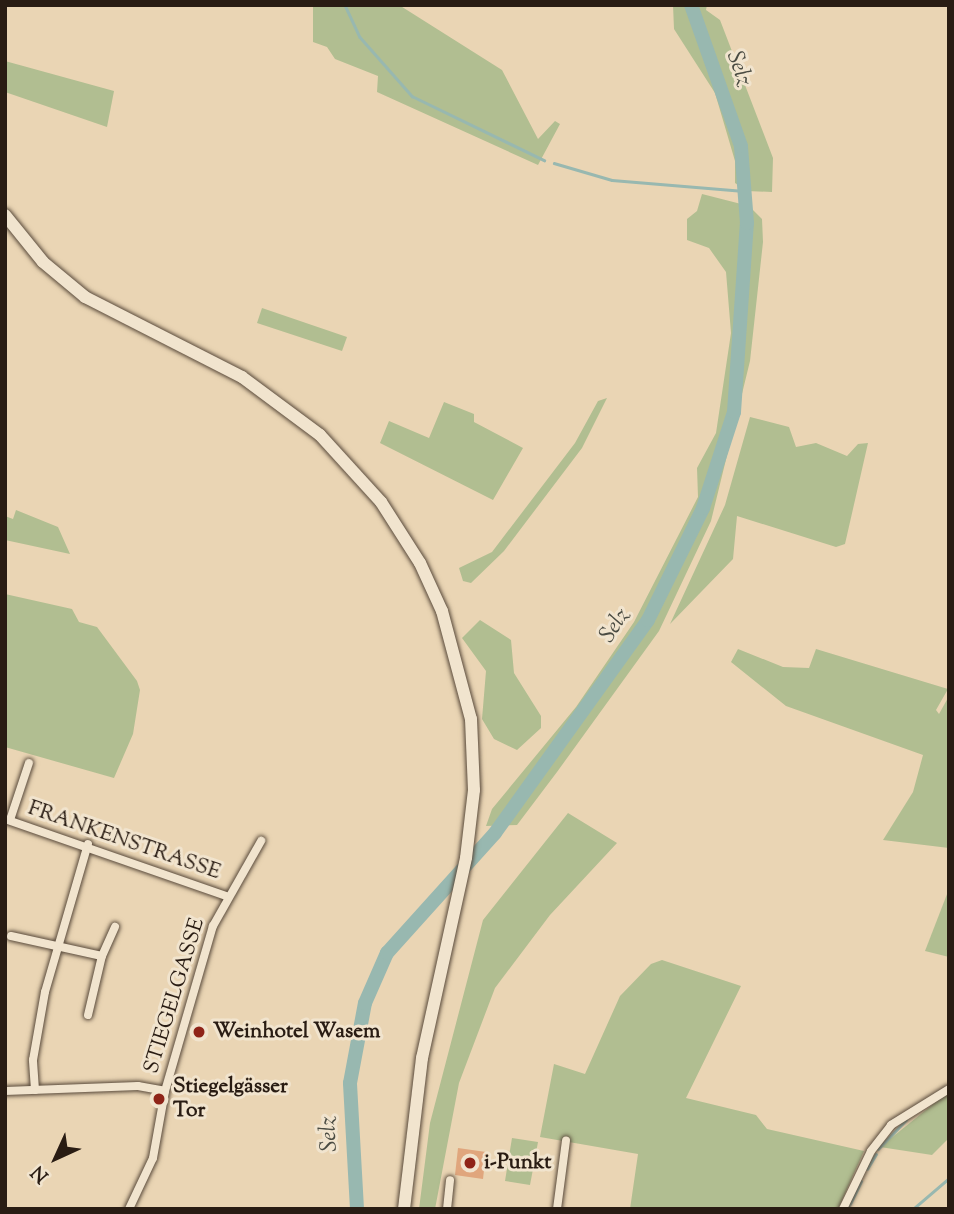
<!DOCTYPE html>
<html>
<head>
<meta charset="utf-8">
<style>
	body { margin:0 }
	#map { position:relative; width:954px; height:1214px; overflow:hidden; background:#ead5b4; font-family:"Sorts Mill Goudy",serif }
	div>[style] { position:absolute }
	[style*='--x'] { left:calc(var(--x)*1px); top:calc(var(--y)*1px); width:calc(var(--w)*1px); rotate:calc(var(--a)*1deg) }
	.green>* { inset:0; background:#b1be91 }
	.stream>* { height:2.5px; margin:-1.25px; padding:0 1.25px; transform-origin:1.25px; border-radius:1.25px; background:#98b8b0 }
	.river>* { height:14px; margin:-7px; padding:0 7px; transform-origin:7px; border-radius:7px; background:#98b8b0 }
	.building>* { inset:0; background:#e0a67d }
	.roads { filter:drop-shadow(0 0 2px #594a3b) drop-shadow(0 0 2px #594a3b) }
	.minor>* { height:8px; margin:-4px; padding:0 4px; transform-origin:4px; border-radius:4px; background:#f1e4ce }
	.secondary>* { height:12px; margin:-6px; padding:0 6px; transform-origin:6px; border-radius:6px; background:#f1e4ce }
	.dots>* { width:19px; height:19px; translate:-50% -50%; box-sizing:border-box; border:4px solid #f1e4ce; border-radius:50% }
	span { translate:-50% -50%; white-space:nowrap; text-align:center; line-height:1.15; -webkit-text-stroke:6px #f1e4ce; paint-order:stroke }
	.street-label { font-size:21px; color:#291c13 }
	.poi-label { font-size:21px; color:#291c13; font-weight:700 }
	.left { translate:0 -50%; text-align:left }
	.water-label { font-size:23px; color:#4a4b42; font-style:italic }
	.frame { position:absolute; inset:0; border:7px solid #291c13; pointer-events:none }
	.north { position:absolute; left:21px; top:1123px; width:70px; height:70px; -webkit-text-stroke:5px #f1e4ce; paint-order:stroke; rotate:225deg; font-size:19px; font-weight:700; line-height:28px; text-align:center; color:#291c13 }
	.north::after { content:''; display:block; margin:auto; width:24px; height:32px; background:#291c13; clip-path:polygon(50% 0,100% 100%,50% 72%,0 100%) }
</style>
</head>
<body>
<div id="map">
	<div class="green">
		<i style="clip-path:polygon(313px 5px,399px 5px,502px 70px,538px 139px,555px 121px,560px 124px,538px 165px,377px 92px,378px 76px,335px 59px,327px 47px,313px 42px)"></i>
		<i style="clip-path:polygon(673px 5px,707px 5px,706px 10px,720px 20px,773px 158px,772px 192px,747px 191px,735px 183px,735px 161px,715px 93px,674px 29px)"></i>
		<i style="clip-path:polygon(5px 61px,114px 91px,107px 127px,5px 92px)"></i>
		<i style="clip-path:polygon(702px 194px,749px 206px,762px 219px,763px 242px,750px 361px,711px 521px,659px 631px,557px 772px,517px 825px,486px 826px,492px 809px,576px 707px,634px 622px,698px 497px,697px 468px,716px 433px,731px 333px,726px 272px,709px 248px,687px 240px,687px 219px,697px 211px)"></i>
		<i style="clip-path:polygon(262px 308px,347px 337px,342px 351px,257px 323px)"></i>
		<i style="clip-path:polygon(607px 398px,582px 448px,504px 551px,471px 583px,463px 581px,459px 568px,492px 552px,575px 443px,598px 401px)"></i>
		<i style="clip-path:polygon(444px 402px,474px 414px,474px 422px,523px 448px,493px 500px,380px 443px,389px 421px,429px 438px)"></i>
		<i style="clip-path:polygon(750px 417px,789px 427px,796px 447px,816px 443px,847px 456px,858px 444px,868px 443px,845px 544px,836px 547px,737px 516px,733px 559px,670px 624px,725px 505px)"></i>
		<i style="clip-path:polygon(16px 510px,58px 527px,70px 554px,5px 540px,5px 516px,13px 519px)"></i>
		<i style="clip-path:polygon(5px 594px,72px 609px,79px 622px,97px 627px,137px 681px,140px 690px,133px 734px,114px 778px,5px 747px)"></i>
		<i style="clip-path:polygon(480px 620px,511px 640px,514px 673px,541px 716px,541px 728px,517px 750px,494px 739px,482px 719px,486px 671px,462px 638px)"></i>
		<i style="clip-path:polygon(738px 649px,783px 667px,809px 668px,816px 649px,948px 689px,936px 710px,939px 714px,949px 696px,949px 848px,883px 840px,913px 792px,923px 755px,786px 706px,731px 662px)"></i>
		<i style="clip-path:polygon(568px 813px,617px 843px,550px 915px,495px 988px,459px 1083px,435px 1209px,419px 1209px,430px 1123px,483px 920px)"></i>
		<i style="clip-path:polygon(949px 889px,949px 957px,925px 951px)"></i>
		<i style="clip-path:polygon(662px 960px,741px 986px,686px 1098px,756px 1115px,767px 1129px,864px 1151px,838px 1209px,630px 1209px,638px 1154px,540px 1137px,554px 1064px,585px 1074px,620px 996px,651px 964px)"></i>
		<i style="clip-path:polygon(947px 1093px,947px 1140px,932px 1155px,880px 1147px)"></i>
		<i style="clip-path:polygon(512px 1138px,538px 1142px,530px 1185px,505px 1181px)"></i>
	</div>
	<div class="stream">
		<i style="--x:345;--y:5;--w:35;--a:65"></i>
		<i style="--x:360;--y:37;--w:79;--a:48.6"></i>
		<i style="--x:412;--y:96;--w:147;--a:25.9"></i>
		<i style="--x:554;--y:163;--w:60;--a:16.3"></i>
		<i style="--x:612;--y:180;--w:132;--a:4.8"></i>
		<i style="--x:878;--y:1149;--w:40;--a:-46"></i>
		<i style="--x:867;--y:1169;--w:17;--a:-59"></i>
		<i style="--x:850;--y:1204;--w:25;--a:-64"></i>
		<i style="--x:848;--y:1209;--w:2;--a:-63"></i>
		<i style="--x:913;--y:1209;--w:48;--a:-40.7"></i>
	</div>
	<div class="river">
		<i style="--x:357;--y:1209;--w:126;--a:-93.2"></i>
		<i style="--x:350;--y:1083;--w:81;--a:-79.4"></i>
		<i style="--x:365;--y:1003;--w:55;--a:-66.3"></i>
		<i style="--x:387;--y:953;--w:161;--a:-48"></i>
		<i style="--x:495;--y:833;--w:262;--a:-54.3"></i>
		<i style="--x:648;--y:620;--w:125;--a:-63.8"></i>
		<i style="--x:703;--y:508;--w:101;--a:-72.1"></i>
		<i style="--x:734;--y:412;--w:189;--a:-86.1"></i>
		<i style="--x:747;--y:223;--w:77;--a:-94.5"></i>
		<i style="--x:741;--y:146;--w:150;--a:-109.5"></i>
	</div>
	<div class="building">
		<i style="clip-path:polygon(458px 1148px,486px 1152px,483px 1179px,455px 1175px)"></i>
	</div>
	<div class="roads">
		<div class="minor">
			<i style="--x:5;--y:819;--w:234;--a:19.2"></i>
			<i style="--x:10;--y:820;--w:60;--a:-71.6"></i>
			<i style="--x:11;--y:936;--w:93;--a:12.4"></i>
			<i style="--x:88;--y:1015;--w:61;--a:-76.7"></i>
			<i style="--x:102;--y:956;--w:32;--a:-66"></i>
			<i style="--x:35;--y:1090;--w:30;--a:-94"></i>
			<i style="--x:33;--y:1060;--w:69;--a:-80"></i>
			<i style="--x:45;--y:992;--w:154;--a:-73.8"></i>
			<i style="--x:5;--y:1091;--w:133;--a:-2.2"></i>
			<i style="--x:138;--y:1086;--w:27;--a:10"></i>
			<i style="--x:129;--y:1209;--w:56;--a:-64.8"></i>
			<i style="--x:153;--y:1158;--w:68;--a:-79.8"></i>
			<i style="--x:165;--y:1091;--w:172;--a:-73.8"></i>
			<i style="--x:213;--y:926;--w:98;--a:-60.5"></i>
			<i style="--x:447;--y:1209;--w:29;--a:-84"></i>
			<i style="--x:557;--y:1209;--w:69;--a:-82.5"></i>
			<i style="--x:843;--y:1209;--w:64;--a:-64.2"></i>
			<i style="--x:871;--y:1151;--w:33;--a:-52"></i>
			<i style="--x:891;--y:1125;--w:68;--a:-31.8"></i>
		</div>
		<div class="secondary">
			<i style="--x:5;--y:215;--w:60;--a:51"></i>
			<i style="--x:43;--y:262;--w:55;--a:39.8"></i>
			<i style="--x:85;--y:297;--w:176;--a:27"></i>
			<i style="--x:242;--y:377;--w:97;--a:36.6"></i>
			<i style="--x:320;--y:435;--w:91;--a:47.7"></i>
			<i style="--x:381;--y:502;--w:72;--a:57.4"></i>
			<i style="--x:420;--y:563;--w:53;--a:65.4"></i>
			<i style="--x:442;--y:611;--w:112;--a:75"></i>
			<i style="--x:471;--y:719;--w:71;--a:87.6"></i>
			<i style="--x:474;--y:790;--w:68;--a:96.7"></i>
			<i style="--x:466;--y:858;--w:205;--a:102.4"></i>
			<i style="--x:422;--y:1058;--w:152;--a:96.8"></i>
		</div>
	</div>
	<div class="dots">
		<i style="left:199px;top:1032px;background:#8f2418"></i>
		<i style="left:159px;top:1099px;background:#8f2418"></i>
		<i style="left:470px;top:1163px;background:#8f2418"></i>
	</div>
	<div class="street-label">
		<span style="left:124px;top:841px;rotate:19deg">FRANKENSTRASSE</span>
		<span style="left:175px;top:996px;rotate:-73deg">STIEGELGASSE</span>
	</div>
	<div class="poi-label">
		<span class="left" style="left:213px;top:1032px">Weinhotel Wasem</span>
		<span class="left" style="left:173px;top:1099px">Stiegelgässer<br>Tor</span>
		<span class="left" style="left:484px;top:1163px">i-Punkt</span>
	</div>
	<div class="water-label">
		<span style="left:738px;top:69px;rotate:70deg">Selz</span>
		<span style="left:616px;top:626px;rotate:-57deg">Selz</span>
		<span style="left:330px;top:1134px;rotate:-93deg">Selz</span>
	</div>
	<div class="frame"></div>
	<div class="north">N</div>
</div>
</body>
</html>
